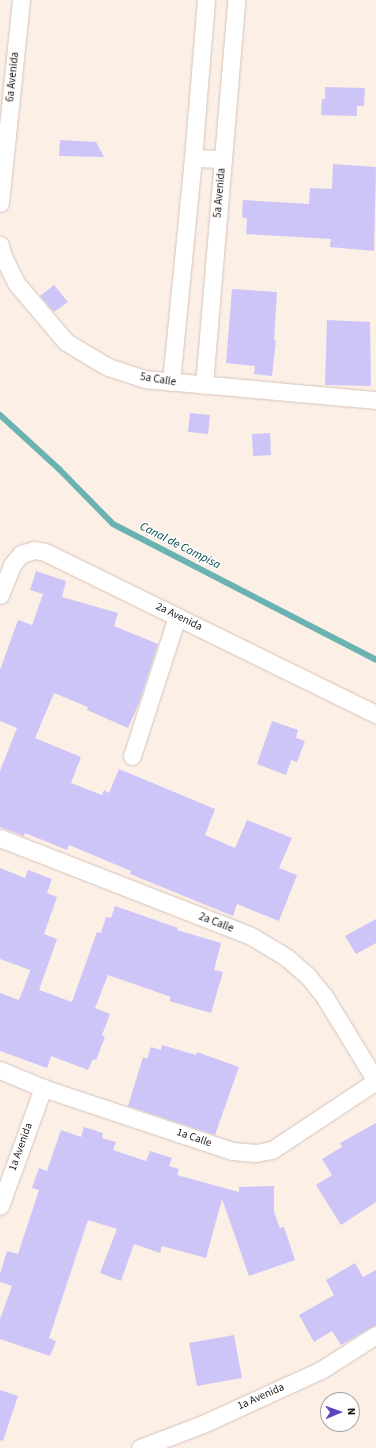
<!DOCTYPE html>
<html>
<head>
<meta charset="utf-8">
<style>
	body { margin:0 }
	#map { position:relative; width:376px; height:1448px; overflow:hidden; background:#fcefe6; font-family:"Source Sans 3",sans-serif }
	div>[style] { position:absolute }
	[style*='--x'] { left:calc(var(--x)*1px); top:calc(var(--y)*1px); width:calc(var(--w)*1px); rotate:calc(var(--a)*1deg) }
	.stream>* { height:6px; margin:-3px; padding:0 3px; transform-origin:3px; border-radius:3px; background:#6bb2b3 }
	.building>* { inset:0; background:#cdc5f8 }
	.roads { filter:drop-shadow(0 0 1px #d4c3b9) drop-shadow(0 0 1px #d4c3b9) }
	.street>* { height:17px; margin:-8.5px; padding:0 8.5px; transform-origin:8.5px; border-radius:8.5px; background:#fff }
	span { translate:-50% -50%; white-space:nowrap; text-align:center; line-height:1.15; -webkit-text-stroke:3px #fff; paint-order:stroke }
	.street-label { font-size:11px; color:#1d1713 }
	.water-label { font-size:12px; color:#04484a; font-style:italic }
	.north { position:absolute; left:320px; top:1392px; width:40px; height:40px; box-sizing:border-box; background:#fff; border:1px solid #a5a2a1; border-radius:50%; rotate:88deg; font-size:11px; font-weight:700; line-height:16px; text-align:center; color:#1d1713 }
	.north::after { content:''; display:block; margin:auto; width:14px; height:18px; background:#5e45bd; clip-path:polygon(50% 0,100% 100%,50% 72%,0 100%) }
</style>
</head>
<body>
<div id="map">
	<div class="stream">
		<i style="--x:0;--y:415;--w:80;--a:42.5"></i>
		<i style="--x:59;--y:469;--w:77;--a:45.5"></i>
		<i style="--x:113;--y:524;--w:296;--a:27.3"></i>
	</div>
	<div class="building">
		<i style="clip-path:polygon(325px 87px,365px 88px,364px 106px,357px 106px,357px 116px,321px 115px,322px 99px,325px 99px)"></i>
		<i style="clip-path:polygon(60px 140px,96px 142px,104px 157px,59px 156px)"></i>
		<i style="clip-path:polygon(333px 164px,376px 167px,374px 251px,330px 247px,331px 239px,246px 234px,247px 219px,242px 217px,243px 200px,309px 204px,310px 188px,332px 189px)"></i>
		<i style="clip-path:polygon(54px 285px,68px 302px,54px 312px,40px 296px)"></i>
		<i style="clip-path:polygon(232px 289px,277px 292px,274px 340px,276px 340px,272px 376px,254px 374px,255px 366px,226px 363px)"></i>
		<i style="clip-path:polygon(327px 320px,370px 322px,371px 386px,325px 385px)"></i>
		<i style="clip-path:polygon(190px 413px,210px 415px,208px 434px,188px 432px)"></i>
		<i style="clip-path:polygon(270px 433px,271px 455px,253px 456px,252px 434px)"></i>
		<i style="clip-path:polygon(36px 571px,66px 581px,62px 597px,118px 613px,114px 626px,158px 644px,139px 703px,128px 728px,87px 710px,88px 707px,54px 693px,35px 738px,81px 757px,71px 783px,102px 795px,104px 790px,109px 793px,119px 769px,215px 809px,205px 835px,235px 848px,247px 820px,292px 838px,279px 868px,297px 875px,279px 921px,237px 904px,233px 916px,130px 874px,131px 871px,69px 845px,67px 850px,25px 833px,24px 836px,0 827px,0 771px,17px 728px,0 721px,0 670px,18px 620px,32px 625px,43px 594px,30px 590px)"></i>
		<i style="clip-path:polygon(272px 721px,298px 730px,296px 738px,305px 741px,297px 762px,291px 760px,286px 775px,257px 764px)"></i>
		<i style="clip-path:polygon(0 868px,25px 878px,28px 870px,52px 879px,47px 893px,57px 897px,44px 934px,57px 939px,39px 990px,72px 1002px,97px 932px,101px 933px,106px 917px,111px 918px,115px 906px,178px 928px,177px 930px,221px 943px,214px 970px,223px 972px,211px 1013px,169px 1001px,171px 997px,108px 975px,95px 1008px,110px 1014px,102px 1035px,105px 1037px,96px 1060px,93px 1059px,88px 1070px,51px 1056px,47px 1068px,0 1051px,0 993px,19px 1000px,31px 969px,30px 970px,0 959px)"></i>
		<i style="clip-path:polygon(376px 919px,376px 943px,356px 954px,345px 936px)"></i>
		<i style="clip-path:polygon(162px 1045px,196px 1055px,197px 1052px,239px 1067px,215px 1135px,128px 1106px,143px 1057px,147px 1059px,151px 1047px,161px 1050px)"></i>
		<i style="clip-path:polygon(376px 1123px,376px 1202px,341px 1225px,316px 1185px,332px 1175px,322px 1159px,342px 1147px,340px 1143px)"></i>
		<i style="clip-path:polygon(84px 1127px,103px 1133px,102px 1138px,116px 1142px,113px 1150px,146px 1161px,150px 1151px,172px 1158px,169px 1166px,179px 1169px,177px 1175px,239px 1192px,239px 1187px,274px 1186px,274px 1212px,280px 1228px,284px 1227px,295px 1260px,249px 1276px,222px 1199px,206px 1258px,162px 1246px,160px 1253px,134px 1244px,121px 1281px,100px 1273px,117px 1229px,88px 1220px,49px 1338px,56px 1341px,50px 1356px,0 1339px,0 1319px,12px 1286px,0 1282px,0 1274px,7px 1251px,18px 1254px,39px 1190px,32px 1188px,39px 1168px,47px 1171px,61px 1130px,81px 1137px)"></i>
		<i style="clip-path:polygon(355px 1263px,363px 1277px,376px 1270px,376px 1325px,341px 1345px,332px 1331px,314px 1342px,299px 1315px,334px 1295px,326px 1280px)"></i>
		<i style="clip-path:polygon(234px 1335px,242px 1378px,197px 1386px,189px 1343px)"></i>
		<i style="clip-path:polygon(0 1390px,18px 1396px,3px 1441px,0 1440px)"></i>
	</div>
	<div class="roads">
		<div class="street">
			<i style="--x:193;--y:158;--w:30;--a:2"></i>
			<i style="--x:0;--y:203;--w:204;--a:-84.1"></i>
			<i style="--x:0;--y:245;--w:9;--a:77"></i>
			<i style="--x:2;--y:254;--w:32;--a:64"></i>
			<i style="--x:16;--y:283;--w:77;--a:49.7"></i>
			<i style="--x:66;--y:342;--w:49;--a:30.8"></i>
			<i style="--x:108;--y:367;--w:38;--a:18"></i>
			<i style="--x:144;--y:379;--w:233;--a:5.2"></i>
			<i style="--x:171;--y:382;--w:225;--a:-84.4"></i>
			<i style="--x:193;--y:158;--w:159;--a:-85.3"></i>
			<i style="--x:204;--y:385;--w:386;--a:-85.2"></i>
			<i style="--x:0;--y:595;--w:32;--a:-68"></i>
			<i style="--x:12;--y:565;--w:14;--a:-51"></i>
			<i style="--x:21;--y:554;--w:14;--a:-17"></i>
			<i style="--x:34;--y:550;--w:11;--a:10"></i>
			<i style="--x:45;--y:552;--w:369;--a:26.1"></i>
			<i style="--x:132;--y:756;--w:146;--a:-72.1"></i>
			<i style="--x:0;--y:838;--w:269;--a:21.3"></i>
			<i style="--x:251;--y:936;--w:41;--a:31"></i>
			<i style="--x:286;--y:957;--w:28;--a:41"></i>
			<i style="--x:307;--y:975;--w:27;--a:51"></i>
			<i style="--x:324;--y:996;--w:100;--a:58.5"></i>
			<i style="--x:0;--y:1070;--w:47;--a:22.7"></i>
			<i style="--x:43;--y:1088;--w:199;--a:18.4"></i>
			<i style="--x:232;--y:1151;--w:24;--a:5"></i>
			<i style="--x:256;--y:1153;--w:16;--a:-11"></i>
			<i style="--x:272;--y:1150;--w:125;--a:-33.6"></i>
			<i style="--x:0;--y:1206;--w:126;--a:-70"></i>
			<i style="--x:140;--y:1448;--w:67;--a:-20.9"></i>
			<i style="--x:203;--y:1424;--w:130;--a:-24.6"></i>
			<i style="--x:321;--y:1370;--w:65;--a:-32.5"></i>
		</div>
	</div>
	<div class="street-label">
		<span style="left:13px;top:77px;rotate:-84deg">6a Avenida</span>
		<span style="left:220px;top:193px;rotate:-85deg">5a Avenida</span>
		<span style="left:158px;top:380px;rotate:9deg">5a Calle</span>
		<span style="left:179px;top:617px;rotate:26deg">2a Avenida</span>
		<span style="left:216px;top:923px;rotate:21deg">2a Calle</span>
		<span style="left:194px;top:1138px;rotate:19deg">1a Calle</span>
		<span style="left:21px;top:1147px;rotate:-70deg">1a Avenida</span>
		<span style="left:261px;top:1397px;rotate:-24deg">1a Avenida</span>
	</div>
	<div class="water-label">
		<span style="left:180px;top:546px;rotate:27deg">Canal de Campisa</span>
	</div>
	<div class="north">N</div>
</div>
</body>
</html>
